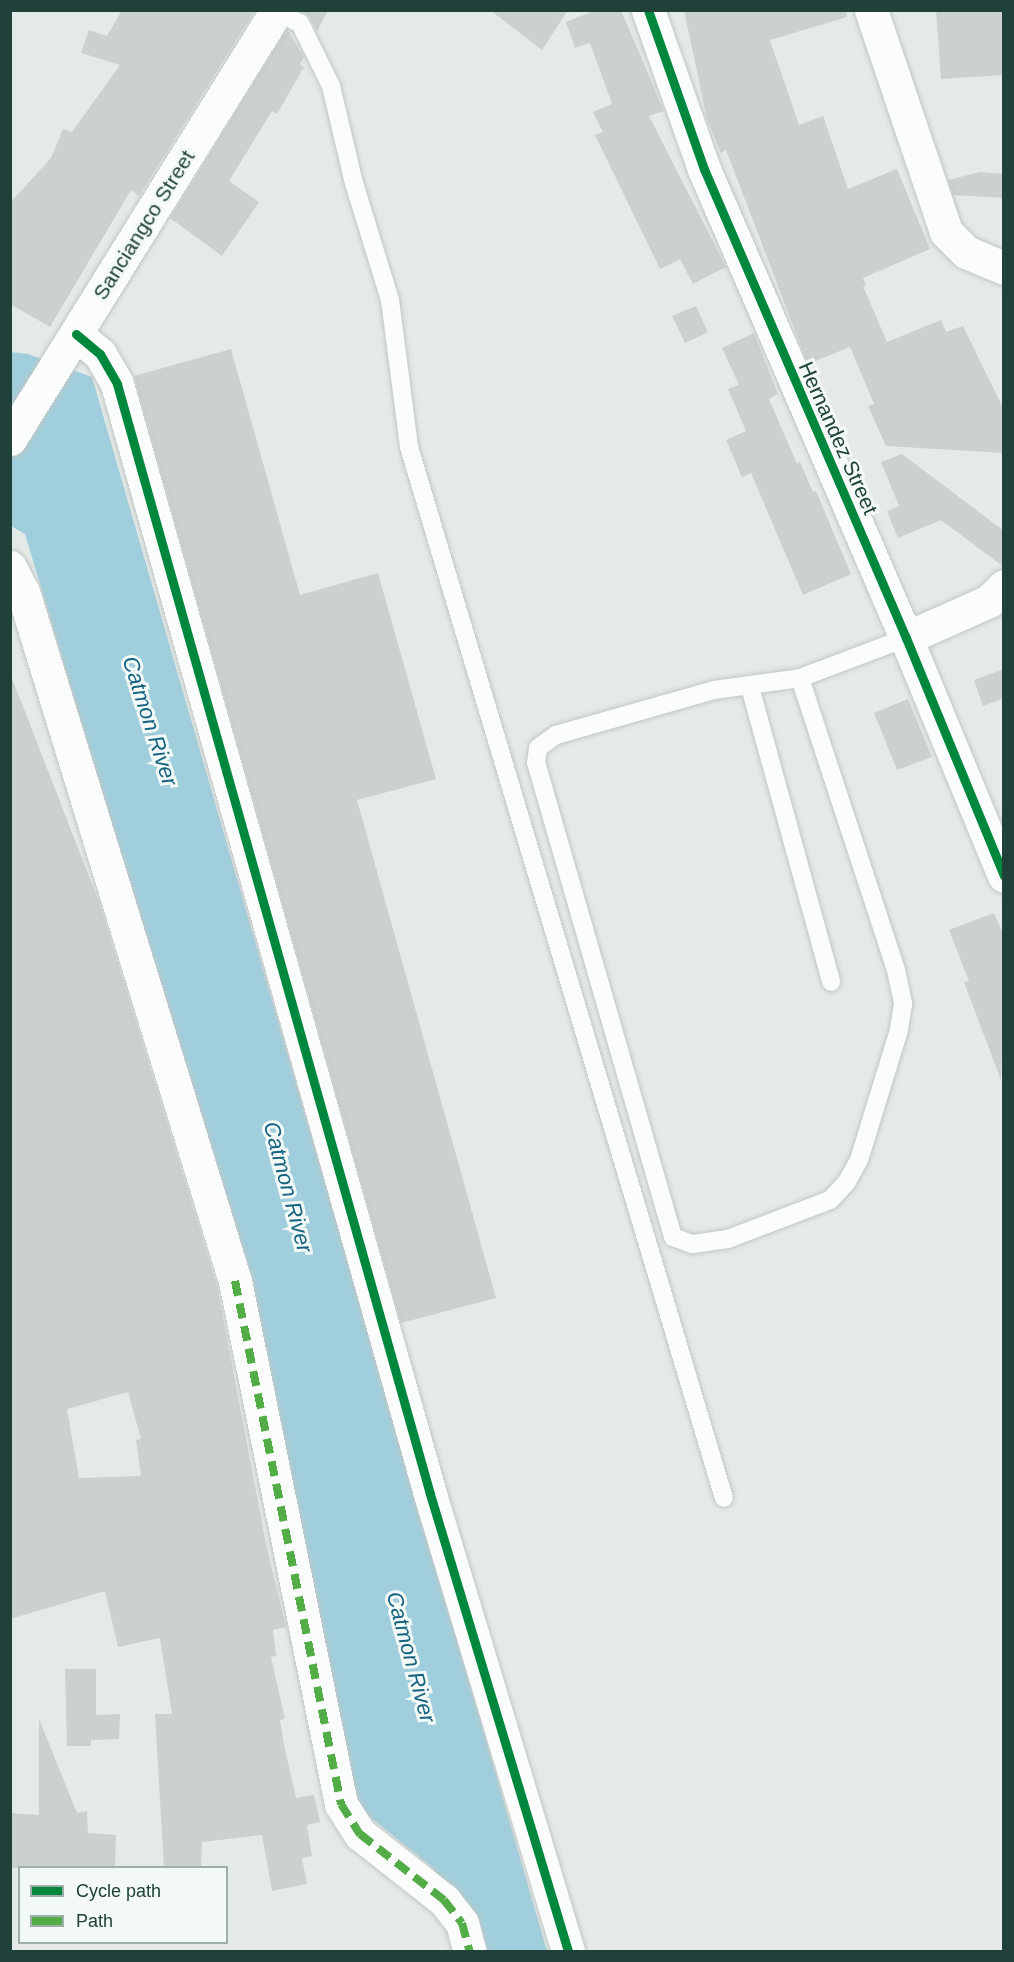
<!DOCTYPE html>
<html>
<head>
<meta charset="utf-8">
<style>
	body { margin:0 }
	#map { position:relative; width:1014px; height:1962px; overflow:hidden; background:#e4eae8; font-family:Helvetica,sans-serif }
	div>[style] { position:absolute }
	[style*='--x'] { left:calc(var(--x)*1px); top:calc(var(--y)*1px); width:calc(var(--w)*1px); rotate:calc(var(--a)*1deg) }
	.water>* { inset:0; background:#a1cedc }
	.building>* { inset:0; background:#cbd1cf }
	.roads { filter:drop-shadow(0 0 2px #c1c7c5) drop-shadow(0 0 2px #c1c7c5) }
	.lane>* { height:18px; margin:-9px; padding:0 9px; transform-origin:9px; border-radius:9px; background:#fbfcfc }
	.street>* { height:33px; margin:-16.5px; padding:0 16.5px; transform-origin:16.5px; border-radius:16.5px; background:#fbfcfc }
	.secondary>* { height:33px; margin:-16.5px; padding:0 16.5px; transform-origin:16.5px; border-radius:16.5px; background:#fbfcfc }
	.quiet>* { height:8px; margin-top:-4px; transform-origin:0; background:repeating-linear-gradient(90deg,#52ad46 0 15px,transparent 0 23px) }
	.cycleway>* { height:9px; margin:-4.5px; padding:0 4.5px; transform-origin:4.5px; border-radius:4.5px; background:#00873e }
	span { translate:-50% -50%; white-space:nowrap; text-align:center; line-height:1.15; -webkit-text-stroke:6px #f2f9f6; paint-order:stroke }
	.street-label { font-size:21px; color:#20403a }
	.water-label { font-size:22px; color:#156381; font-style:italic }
	.frame { position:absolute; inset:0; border:12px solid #20403a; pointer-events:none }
	.legend { position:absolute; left:18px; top:1866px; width:210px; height:78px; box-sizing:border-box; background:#f2f9f6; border:2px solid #9eafab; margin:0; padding:8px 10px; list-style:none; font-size:18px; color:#20403a }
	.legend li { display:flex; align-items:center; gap:12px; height:30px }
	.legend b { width:30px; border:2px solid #9eafab }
</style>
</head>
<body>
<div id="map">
	<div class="water">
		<i style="clip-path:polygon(10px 352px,28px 354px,92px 377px,547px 1951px,485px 1951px,479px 1932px,433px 1868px,355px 1805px,239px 1249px,25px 534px,11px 526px)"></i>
	</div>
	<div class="building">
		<i style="clip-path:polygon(122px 10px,255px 10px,139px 196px,131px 190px,50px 327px,10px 304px,10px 203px,51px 158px,63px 129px,72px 132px,120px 65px,81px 53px,89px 30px,107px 36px)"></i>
		<i style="clip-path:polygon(300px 10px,328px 10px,317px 32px,310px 17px)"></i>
		<i style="clip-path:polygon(490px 10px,568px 10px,542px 50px)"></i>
		<i style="clip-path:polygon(596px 10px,621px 10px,664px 111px,649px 116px,726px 267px,693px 284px,680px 259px,660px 269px,595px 135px,603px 132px,593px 112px,612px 104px,590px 43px,575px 48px,566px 22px)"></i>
		<i style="clip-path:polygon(684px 10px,846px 10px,847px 17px,770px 40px,799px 125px,823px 116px,848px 189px,897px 169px,930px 249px,863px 278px,866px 285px,863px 286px,887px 342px,941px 320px,946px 332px,963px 326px,1004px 410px,1004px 453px,886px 446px,868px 406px,874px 404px,850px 347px,808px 364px,726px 150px,721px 153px,707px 119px)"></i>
		<i style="clip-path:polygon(936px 10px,1004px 10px,1004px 75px,941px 79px)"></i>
		<i style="clip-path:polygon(287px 29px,304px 57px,300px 64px,304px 67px,277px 114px,272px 111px,229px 181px,259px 202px,222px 256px,170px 218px)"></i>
		<i style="clip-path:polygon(980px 172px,1004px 174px,1004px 198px,953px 195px,948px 180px)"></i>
		<i style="clip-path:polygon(696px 306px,708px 332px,685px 343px,672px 316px)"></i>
		<i style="clip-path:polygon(754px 333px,778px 394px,769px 399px,797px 464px,800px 462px,813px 492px,816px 491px,851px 574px,803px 595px,751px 473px,742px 477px,726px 440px,746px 431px,728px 389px,739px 385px,722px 348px)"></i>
		<i style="clip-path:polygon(231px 349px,300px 595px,378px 573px,436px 779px,357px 800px,496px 1298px,401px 1323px,134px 376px)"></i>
		<i style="clip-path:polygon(902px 454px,1004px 531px,1004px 567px,941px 520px,898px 538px,887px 511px,899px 506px,881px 462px)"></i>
		<i style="clip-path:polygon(1004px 669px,1004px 698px,983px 706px,974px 680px)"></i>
		<i style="clip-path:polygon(evenodd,10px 673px,99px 902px,217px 1286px,267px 1549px,286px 1627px,273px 1630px,276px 1656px,271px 1657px,285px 1719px,280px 1720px,284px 1745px,296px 1798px,314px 1795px,320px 1822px,307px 1825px,312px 1856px,302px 1858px,307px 1884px,272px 1891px,262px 1835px,202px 1842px,201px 1868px,164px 1868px,155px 1714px,172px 1714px,160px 1638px,118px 1647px,105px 1591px,10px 1619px,10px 673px,128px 1392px,141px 1439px,136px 1440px,141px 1476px,79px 1478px,67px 1409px,128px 1392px)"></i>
		<i style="clip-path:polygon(908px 699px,932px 757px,897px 770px,874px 713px)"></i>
		<i style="clip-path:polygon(994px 913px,1004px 936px,1001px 1080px,964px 982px,969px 981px,949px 930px)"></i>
		<i style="clip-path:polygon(65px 1669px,96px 1669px,96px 1715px,120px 1714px,119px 1739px,91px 1740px,91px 1746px,67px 1746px)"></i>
		<i style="clip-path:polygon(39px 1719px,77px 1813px,87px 1811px,88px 1833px,116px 1835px,115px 1868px,10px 1868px,10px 1813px,39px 1815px)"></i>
	</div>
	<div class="roads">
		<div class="lane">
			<i style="--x:276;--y:12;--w:26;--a:25"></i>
			<i style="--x:300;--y:23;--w:70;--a:63.8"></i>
			<i style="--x:331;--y:86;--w:100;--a:76.7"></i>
			<i style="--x:354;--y:183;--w:122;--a:72.9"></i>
			<i style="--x:390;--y:300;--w:148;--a:82.6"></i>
			<i style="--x:409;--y:447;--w:1097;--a:73.32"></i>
			<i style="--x:800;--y:678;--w:307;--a:71.8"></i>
			<i style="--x:896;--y:970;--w:35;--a:78"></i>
			<i style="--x:903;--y:1004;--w:26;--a:99"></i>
			<i style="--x:899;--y:1030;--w:136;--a:107.1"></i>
			<i style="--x:859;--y:1160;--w:26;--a:119"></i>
			<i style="--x:846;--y:1183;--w:23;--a:133"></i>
			<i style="--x:830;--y:1200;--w:109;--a:159.1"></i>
			<i style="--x:728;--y:1239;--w:36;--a:172"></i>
			<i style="--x:692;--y:1244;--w:20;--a:-160"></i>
			<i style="--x:673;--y:1237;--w:493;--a:-106.1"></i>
			<i style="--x:536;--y:763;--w:15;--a:-82"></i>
			<i style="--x:538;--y:748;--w:22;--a:-36"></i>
			<i style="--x:556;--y:735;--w:164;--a:-15.9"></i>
			<i style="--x:714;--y:690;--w:87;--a:-7.9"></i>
			<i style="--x:800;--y:678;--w:113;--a:-20.7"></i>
			<i style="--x:750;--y:687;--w:306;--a:74.6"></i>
		</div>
		<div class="street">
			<i style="--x:648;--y:10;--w:169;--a:70.6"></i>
			<i style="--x:704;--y:169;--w:511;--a:66.7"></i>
			<i style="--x:906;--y:638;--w:257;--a:67.6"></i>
			<i style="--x:871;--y:10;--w:234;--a:71.3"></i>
			<i style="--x:946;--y:232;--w:28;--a:45"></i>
			<i style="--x:966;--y:252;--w:41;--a:22.8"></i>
			<i style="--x:76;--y:334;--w:31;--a:40"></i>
			<i style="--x:100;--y:354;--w:34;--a:60"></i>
			<i style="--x:117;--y:384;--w:1153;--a:74.25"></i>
			<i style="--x:430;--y:1494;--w:478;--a:73.2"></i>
			<i style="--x:10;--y:567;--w:28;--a:63"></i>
			<i style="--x:23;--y:592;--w:721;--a:72.9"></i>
			<i style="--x:235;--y:1281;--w:534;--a:78.54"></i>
			<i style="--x:341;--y:1804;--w:36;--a:58"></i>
			<i style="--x:360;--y:1834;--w:107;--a:38.2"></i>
			<i style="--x:444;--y:1900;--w:29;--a:52"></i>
			<i style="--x:462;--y:1923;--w:30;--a:75"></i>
			<i style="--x:906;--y:638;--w:91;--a:-24"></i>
			<i style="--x:989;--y:601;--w:21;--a:-45"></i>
		</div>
		<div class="secondary">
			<i style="--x:10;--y:439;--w:505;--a:-58.1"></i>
		</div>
	</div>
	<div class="quiet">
		<i style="--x:235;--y:1281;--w:534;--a:78.54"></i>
		<i style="--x:341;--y:1804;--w:36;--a:58"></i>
		<i style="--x:360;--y:1834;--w:107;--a:38.2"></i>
		<i style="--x:444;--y:1900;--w:29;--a:52"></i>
		<i style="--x:462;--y:1923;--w:30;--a:75"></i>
	</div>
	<div class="cycleway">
		<i style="--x:648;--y:10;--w:169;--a:70.6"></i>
		<i style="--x:704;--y:169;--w:511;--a:66.7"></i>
		<i style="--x:906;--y:638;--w:257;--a:67.6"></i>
		<i style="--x:76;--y:334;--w:31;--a:40"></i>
		<i style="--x:100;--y:354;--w:34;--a:60"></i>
		<i style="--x:117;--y:384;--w:1153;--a:74.25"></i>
		<i style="--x:430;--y:1494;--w:478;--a:73.2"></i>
	</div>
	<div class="street-label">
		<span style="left:144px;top:225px;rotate:-58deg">Sanciangco Street</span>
		<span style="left:838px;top:438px;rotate:66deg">Hernandez Street</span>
	</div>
	<div class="water-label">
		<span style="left:150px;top:721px;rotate:72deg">Catmon River</span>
		<span style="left:288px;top:1187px;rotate:75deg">Catmon River</span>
		<span style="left:411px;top:1657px;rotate:75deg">Catmon River</span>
	</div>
	<div class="frame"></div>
	<ul class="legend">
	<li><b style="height:8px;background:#00873e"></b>Cycle path</li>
	<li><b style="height:8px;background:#52ad46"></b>Path</li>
	</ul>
</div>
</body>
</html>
